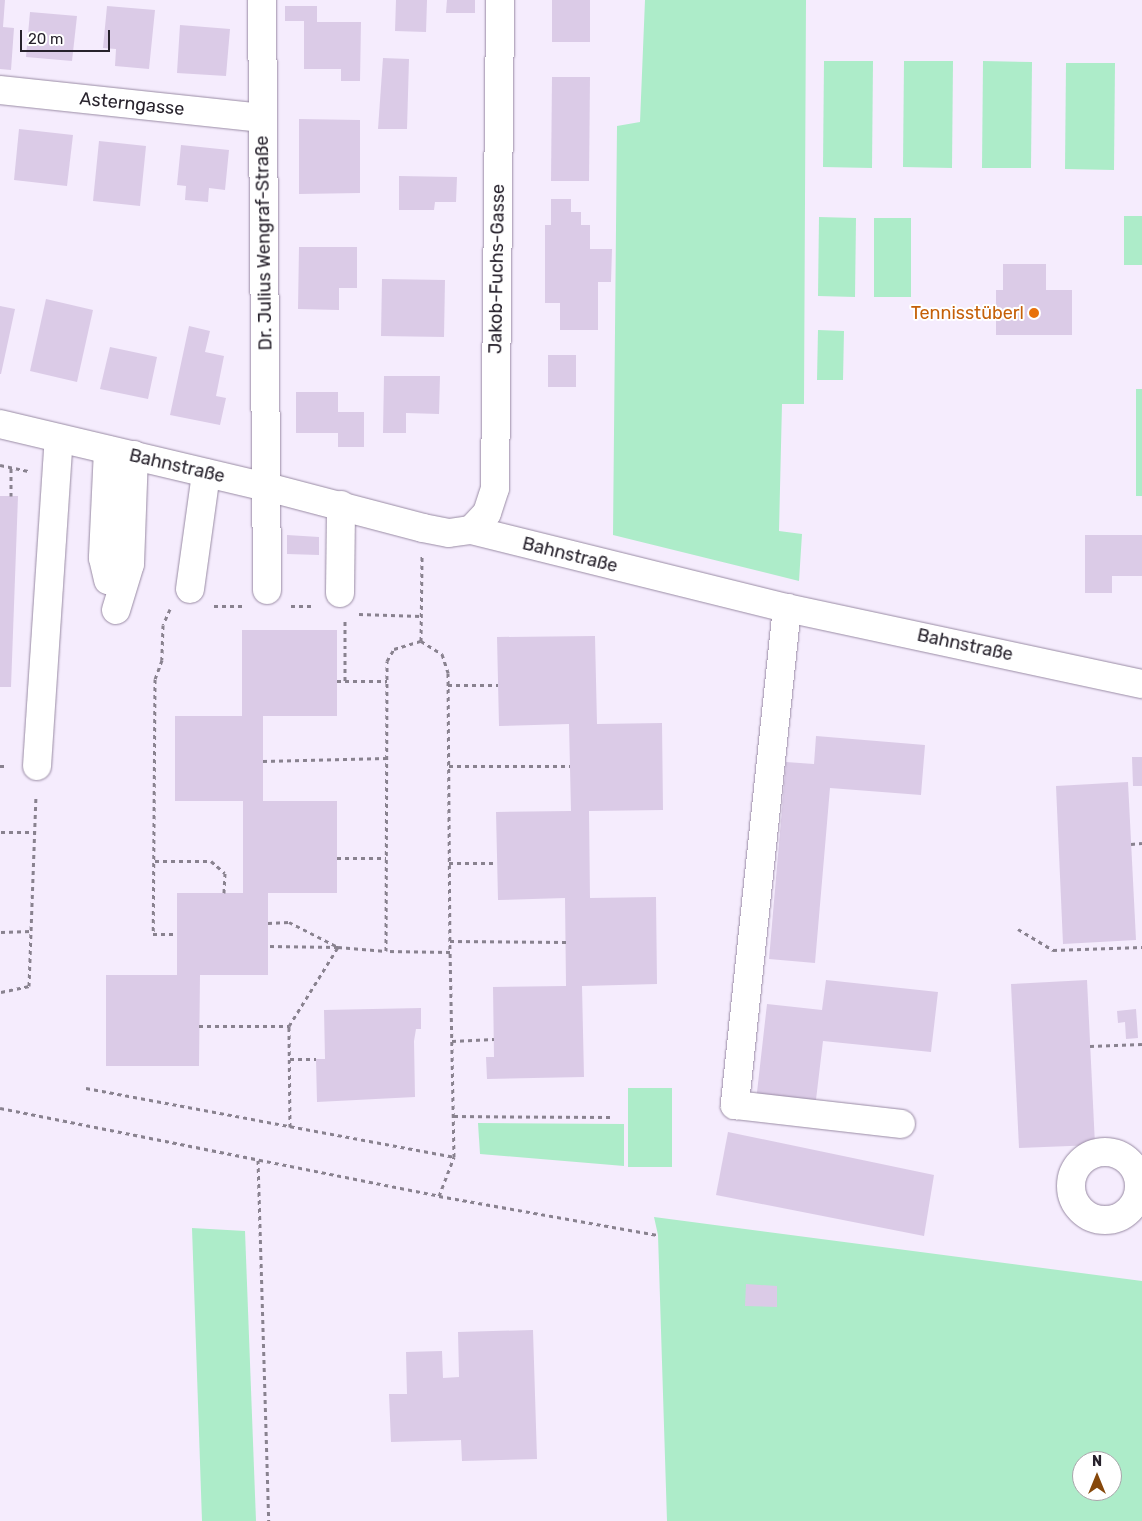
<!DOCTYPE html>
<html>
<head>
<meta charset="utf-8">
<style>
	body { margin:0 }
	#map { position:relative; width:1142px; height:1521px; overflow:hidden; background:#f5ecfd; font-family:Rubik,sans-serif }
	div>[style] { position:absolute }
	[style*='--x'] { left:calc(var(--x)*1px); top:calc(var(--y)*1px); width:calc(var(--w)*1px); rotate:calc(var(--a)*1deg) }
	.green>* { inset:0; background:#adecc9 }
	.building>* { inset:0; background:#dbcbe7 }
	.path>* { height:3px; margin-top:-1.5px; transform-origin:0; background:repeating-linear-gradient(90deg,#89828f 0 4px,transparent 0 8px) }
	.roads { filter:drop-shadow(0 0 1px #998ba4) drop-shadow(0 0 1px #998ba4) }
	.minor>* { height:28px; margin:-14px; padding:0 14px; transform-origin:14px; border-radius:14px; background:#fff }
	.minor>.ring { margin:-14px; padding:0; box-sizing:content-box; background:none; border:28px solid #fff; border-radius:50% }
	.dots>* { width:14px; height:14px; translate:-50% -50%; box-sizing:border-box; border:2px solid #fff; border-radius:50% }
	span { translate:-50% -50%; white-space:nowrap; text-align:center; line-height:1.15; -webkit-text-stroke:4px #fff; paint-order:stroke }
	.street-label { font-size:18px; color:#27222c }
	.food-label { font-size:18px; color:#c56008 }
	.right { translate:-100% -50%; text-align:right }
	.north { position:absolute; left:1072px; top:1451px; width:50px; height:50px; box-sizing:border-box; background:#fff; border:1px solid #a9a7ab; border-radius:50%; rotate:0deg; font-size:14px; font-weight:700; line-height:20px; text-align:center; color:#27222c }
	.north::after { content:''; display:block; margin:auto; width:18px; height:22px; background:#86480b; clip-path:polygon(50% 0,100% 100%,50% 72%,0 100%) }
	.scale { position:absolute; left:20px; top:30px; width:90px; height:22px; box-sizing:border-box; border:2px solid #27222c; border-top:0; padding-left:6px; font-size:15px; line-height:18px; white-space:nowrap; color:#27222c; -webkit-text-stroke:4px #fff; paint-order:stroke }
</style>
</head>
<body>
<div id="map">
	<div class="green">
		<i style="clip-path:polygon(645px 0,806px 0,804px 404px,782px 404px,779px 531px,802px 534px,799px 581px,613px 535px,617px 126px,640px 122px)"></i>
		<i style="clip-path:polygon(824px 61px,873px 61px,872px 168px,823px 167px)"></i>
		<i style="clip-path:polygon(904px 61px,953px 61px,952px 168px,903px 167px)"></i>
		<i style="clip-path:polygon(983px 61px,1032px 62px,1031px 168px,982px 168px)"></i>
		<i style="clip-path:polygon(1066px 63px,1115px 63px,1114px 170px,1065px 169px)"></i>
		<i style="clip-path:polygon(1124px 216px,1142px 216px,1142px 265px,1124px 265px)"></i>
		<i style="clip-path:polygon(819px 217px,856px 218px,855px 297px,818px 296px)"></i>
		<i style="clip-path:polygon(874px 218px,911px 218px,911px 297px,874px 297px)"></i>
		<i style="clip-path:polygon(818px 330px,844px 331px,843px 380px,817px 380px)"></i>
		<i style="clip-path:polygon(1136px 389px,1142px 389px,1142px 496px,1136px 496px)"></i>
		<i style="clip-path:polygon(628px 1088px,672px 1088px,672px 1167px,628px 1167px)"></i>
		<i style="clip-path:polygon(478px 1123px,624px 1124px,624px 1166px,480px 1154px)"></i>
		<i style="clip-path:polygon(evenodd,654px 1217px,1142px 1281px,1142px 1521px,667px 1521px,658px 1235px,654px 1217px,1082px 1461px,1112px 1461px,1112px 1491px,1082px 1491px,1082px 1461px)"></i>
		<i style="clip-path:polygon(192px 1228px,245px 1231px,256px 1521px,202px 1521px)"></i>
	</div>
	<div class="building">
		<i style="clip-path:polygon(0 0,5px 0,3px 27px,14px 28px,11px 70px,0 69px)"></i>
		<i style="clip-path:polygon(396px 0,427px 0,426px 32px,395px 31px)"></i>
		<i style="clip-path:polygon(447px 0,475px 0,475px 13px,446px 13px)"></i>
		<i style="clip-path:polygon(552px 0,590px 0,590px 42px,552px 42px)"></i>
		<i style="clip-path:polygon(107px 6px,155px 10px,149px 69px,115px 66px,116px 49px,103px 48px)"></i>
		<i style="clip-path:polygon(285px 6px,317px 6px,317px 22px,361px 22px,360px 81px,341px 81px,341px 69px,304px 69px,304px 21px,285px 21px)"></i>
		<i style="clip-path:polygon(30px 12px,77px 16px,72px 61px,26px 57px)"></i>
		<i style="clip-path:polygon(180px 25px,230px 29px,226px 76px,177px 73px)"></i>
		<i style="clip-path:polygon(383px 58px,409px 59px,407px 129px,378px 129px)"></i>
		<i style="clip-path:polygon(552px 77px,590px 77px,589px 181px,551px 181px)"></i>
		<i style="clip-path:polygon(299px 119px,360px 120px,360px 193px,299px 194px)"></i>
		<i style="clip-path:polygon(19px 129px,73px 135px,67px 186px,14px 180px)"></i>
		<i style="clip-path:polygon(99px 141px,146px 146px,140px 206px,93px 201px)"></i>
		<i style="clip-path:polygon(181px 145px,229px 150px,225px 190px,209px 188px,208px 202px,185px 200px,186px 186px,177px 185px)"></i>
		<i style="clip-path:polygon(399px 176px,457px 177px,456px 202px,435px 202px,434px 210px,399px 210px)"></i>
		<i style="clip-path:polygon(551px 199px,571px 199px,571px 212px,581px 212px,581px 225px,590px 225px,590px 249px,612px 249px,611px 282px,598px 282px,598px 330px,560px 330px,560px 303px,545px 303px,545px 225px,551px 225px)"></i>
		<i style="clip-path:polygon(299px 247px,357px 247px,357px 288px,339px 288px,339px 310px,298px 309px)"></i>
		<i style="clip-path:polygon(1003px 264px,1046px 264px,1046px 290px,1072px 290px,1072px 335px,996px 335px,996px 290px,1003px 290px)"></i>
		<i style="clip-path:polygon(382px 279px,445px 280px,444px 337px,381px 336px)"></i>
		<i style="clip-path:polygon(46px 299px,93px 310px,77px 382px,30px 371px)"></i>
		<i style="clip-path:polygon(0 306px,15px 309px,1px 374px,0 374px)"></i>
		<i style="clip-path:polygon(189px 326px,210px 331px,205px 352px,224px 356px,216px 396px,226px 398px,220px 425px,170px 415px)"></i>
		<i style="clip-path:polygon(110px 347px,157px 357px,148px 399px,100px 389px)"></i>
		<i style="clip-path:polygon(548px 355px,576px 355px,576px 387px,548px 387px)"></i>
		<i style="clip-path:polygon(384px 376px,440px 376px,439px 414px,406px 413px,406px 433px,383px 433px)"></i>
		<i style="clip-path:polygon(296px 392px,338px 392px,338px 412px,364px 412px,364px 447px,338px 447px,338px 433px,296px 433px)"></i>
		<i style="clip-path:polygon(0 496px,18px 496px,11px 687px,0 687px)"></i>
		<i style="clip-path:polygon(287px 535px,319px 537px,319px 555px,287px 554px)"></i>
		<i style="clip-path:polygon(1085px 535px,1142px 535px,1142px 576px,1112px 576px,1112px 593px,1085px 593px)"></i>
		<i style="clip-path:polygon(242px 630px,337px 630px,337px 716px,263px 716px,263px 801px,337px 801px,337px 893px,268px 893px,268px 975px,200px 975px,199px 1066px,106px 1066px,106px 975px,177px 975px,177px 893px,243px 893px,243px 801px,175px 801px,175px 716px,242px 716px)"></i>
		<i style="clip-path:polygon(595px 636px,597px 724px,662px 723px,663px 810px,589px 811px,590px 898px,656px 897px,657px 984px,582px 986px,584px 1077px,487px 1079px,486px 1057px,494px 1057px,493px 987px,566px 986px,565px 898px,498px 900px,496px 812px,571px 811px,569px 724px,499px 726px,497px 637px)"></i>
		<i style="clip-path:polygon(816px 736px,925px 745px,921px 795px,830px 788px,815px 963px,769px 959px,786px 762px,814px 764px)"></i>
		<i style="clip-path:polygon(1132px 757px,1142px 757px,1142px 786px,1133px 786px)"></i>
		<i style="clip-path:polygon(1128px 782px,1136px 940px,1063px 944px,1056px 786px)"></i>
		<i style="clip-path:polygon(826px 980px,938px 992px,931px 1052px,823px 1041px,815px 1108px,756px 1101px,767px 1004px,822px 1010px)"></i>
		<i style="clip-path:polygon(1087px 980px,1095px 1145px,1019px 1148px,1011px 984px)"></i>
		<i style="clip-path:polygon(421px 1008px,421px 1029px,416px 1029px,414px 1041px,415px 1097px,317px 1102px,316px 1059px,325px 1059px,324px 1010px)"></i>
		<i style="clip-path:polygon(1136px 1009px,1138px 1038px,1126px 1039px,1125px 1022px,1118px 1023px,1117px 1011px)"></i>
		<i style="clip-path:polygon(728px 1132px,934px 1175px,924px 1236px,716px 1195px)"></i>
		<i style="clip-path:polygon(746px 1284px,777px 1286px,777px 1307px,745px 1306px)"></i>
		<i style="clip-path:polygon(533px 1330px,537px 1459px,462px 1461px,461px 1440px,391px 1442px,389px 1394px,407px 1394px,406px 1352px,442px 1351px,443px 1378px,459px 1377px,458px 1332px)"></i>
	</div>
	<div class="path">
		<i style="--x:0;--y:465;--w:30;--a:12"></i>
		<i style="--x:11;--y:496;--w:29;--a:-90"></i>
		<i style="--x:214;--y:606;--w:28;--a:0"></i>
		<i style="--x:291;--y:606;--w:24;--a:0"></i>
		<i style="--x:170;--y:609;--w:17;--a:114"></i>
		<i style="--x:163;--y:625;--w:35;--a:92"></i>
		<i style="--x:162;--y:660;--w:20;--a:110"></i>
		<i style="--x:155;--y:679;--w:255;--a:90.4"></i>
		<i style="--x:153;--y:934;--w:24;--a:0"></i>
		<i style="--x:359;--y:614;--w:62;--a:1.8"></i>
		<i style="--x:421;--y:641;--w:25;--a:32"></i>
		<i style="--x:442;--y:654;--w:20;--a:72"></i>
		<i style="--x:448;--y:673;--w:279;--a:89.6"></i>
		<i style="--x:450;--y:952;--w:64;--a:-179.1"></i>
		<i style="--x:386;--y:951;--w:290;--a:-89.8"></i>
		<i style="--x:387;--y:661;--w:14;--a:-60"></i>
		<i style="--x:394;--y:649;--w:28;--a:-17"></i>
		<i style="--x:421;--y:641;--w:85;--a:-89.3"></i>
		<i style="--x:337;--y:681;--w:50;--a:0"></i>
		<i style="--x:345;--y:681;--w:61;--a:-90"></i>
		<i style="--x:448;--y:685;--w:50;--a:0"></i>
		<i style="--x:263;--y:761;--w:124;--a:-1.4"></i>
		<i style="--x:0;--y:766;--w:8;--a:0"></i>
		<i style="--x:449;--y:766;--w:121;--a:0"></i>
		<i style="--x:1;--y:832;--w:34;--a:0"></i>
		<i style="--x:1131;--y:844;--w:11;--a:-5"></i>
		<i style="--x:337;--y:858;--w:49;--a:0"></i>
		<i style="--x:155;--y:861;--w:56;--a:0"></i>
		<i style="--x:211;--y:861;--w:18;--a:41"></i>
		<i style="--x:225;--y:873;--w:20;--a:93"></i>
		<i style="--x:449;--y:863;--w:48;--a:0"></i>
		<i style="--x:268;--y:923;--w:21;--a:-3"></i>
		<i style="--x:289;--y:922;--w:55;--a:27"></i>
		<i style="--x:338;--y:947;--w:70;--a:-179.2"></i>
		<i style="--x:1018;--y:929;--w:41;--a:31"></i>
		<i style="--x:1053;--y:950;--w:89;--a:-1.9"></i>
		<i style="--x:1;--y:932;--w:30;--a:-2"></i>
		<i style="--x:450;--y:941;--w:116;--a:0.5"></i>
		<i style="--x:1;--y:992;--w:29;--a:-12"></i>
		<i style="--x:29;--y:986;--w:191;--a:-87.9"></i>
		<i style="--x:199;--y:1026;--w:90;--a:0"></i>
		<i style="--x:452;--y:1041;--w:42;--a:-2.7"></i>
		<i style="--x:1090;--y:1046;--w:52;--a:-2.2"></i>
		<i style="--x:290;--y:1059;--w:26;--a:0"></i>
		<i style="--x:86;--y:1088;--w:374;--a:10.6"></i>
		<i style="--x:0;--y:1108;--w:448;--a:11.3"></i>
		<i style="--x:439;--y:1196;--w:222;--a:10.1"></i>
		<i style="--x:454;--y:1116;--w:158;--a:0.4"></i>
		<i style="--x:290;--y:1127;--w:101;--a:-90.6"></i>
		<i style="--x:289;--y:1026;--w:93;--a:-58.2"></i>
		<i style="--x:338;--y:947;--w:48;--a:4.8"></i>
		<i style="--x:258;--y:1160;--w:361;--a:88.3"></i>
		<i style="--x:439;--y:1196;--w:42;--a:-69"></i>
		<i style="--x:454;--y:1157;--w:205;--a:-91.1"></i>
	</div>
	<div class="roads">
		<div class="minor">
			<i style="--x:262;--y:0;--w:590;--a:89.51"></i>
			<i style="--x:0;--y:90;--w:264;--a:6.1"></i>
			<i style="--x:0;--y:424;--w:274;--a:13.3"></i>
			<i style="--x:267;--y:487;--w:161;--a:14.7"></i>
			<i style="--x:423;--y:528;--w:26;--a:11"></i>
			<i style="--x:449;--y:533;--w:22;--a:-8"></i>
			<i style="--x:471;--y:530;--w:325;--a:13.9"></i>
			<i style="--x:787;--y:608;--w:363;--a:12.1"></i>
			<i style="--x:108;--y:450;--w:108;--a:92.7"></i>
			<i style="--x:103;--y:558;--w:23;--a:77"></i>
			<i style="--x:471;--y:530;--w:23;--a:-47"></i>
			<i style="--x:487;--y:513;--w:26;--a:-72"></i>
			<i style="--x:495;--y:488;--w:488;--a:-89.4"></i>
			<i style="--x:190;--y:589;--w:117;--a:-82.1"></i>
			<i style="--x:340;--y:593;--w:88;--a:-89.3"></i>
			<i style="--x:787;--y:608;--w:500;--a:96"></i>
			<i style="--x:735;--y:1105;--w:167;--a:6.5"></i>
			<i style="--x:116;--y:610;--w:48;--a:-73.1"></i>
			<i style="--x:130;--y:564;--w:109;--a:-87.9"></i>
			<i style="--x:37;--y:766;--w:328;--a:-86.2"></i>
			<i class="ring" style="left:1071px;top:1152px;width:40px;height:40px"></i>
		</div>
	</div>
	<div class="dots">
		<i style="left:1034px;top:313px;background:#e8710a"></i>
	</div>
	<div class="street-label">
		<span style="left:132px;top:104px;rotate:6deg">Asterngasse</span>
		<span style="left:264px;top:243px;rotate:-91deg">Dr. Julius Wengraf-Straße</span>
		<span style="left:497px;top:269px;rotate:-89deg">Jakob-Fuchs-Gasse</span>
		<span style="left:177px;top:466px;rotate:13deg">Bahnstraße</span>
		<span style="left:570px;top:555px;rotate:14deg">Bahnstraße</span>
		<span style="left:965px;top:645px;rotate:12deg">Bahnstraße</span>
	</div>
	<div class="food-label">
		<span class="right" style="left:1024px;top:313px">Tennisstüberl</span>
	</div>
	<div class="north">N</div>
	<div class="scale">20 m</div>
</div>
</body>
</html>
